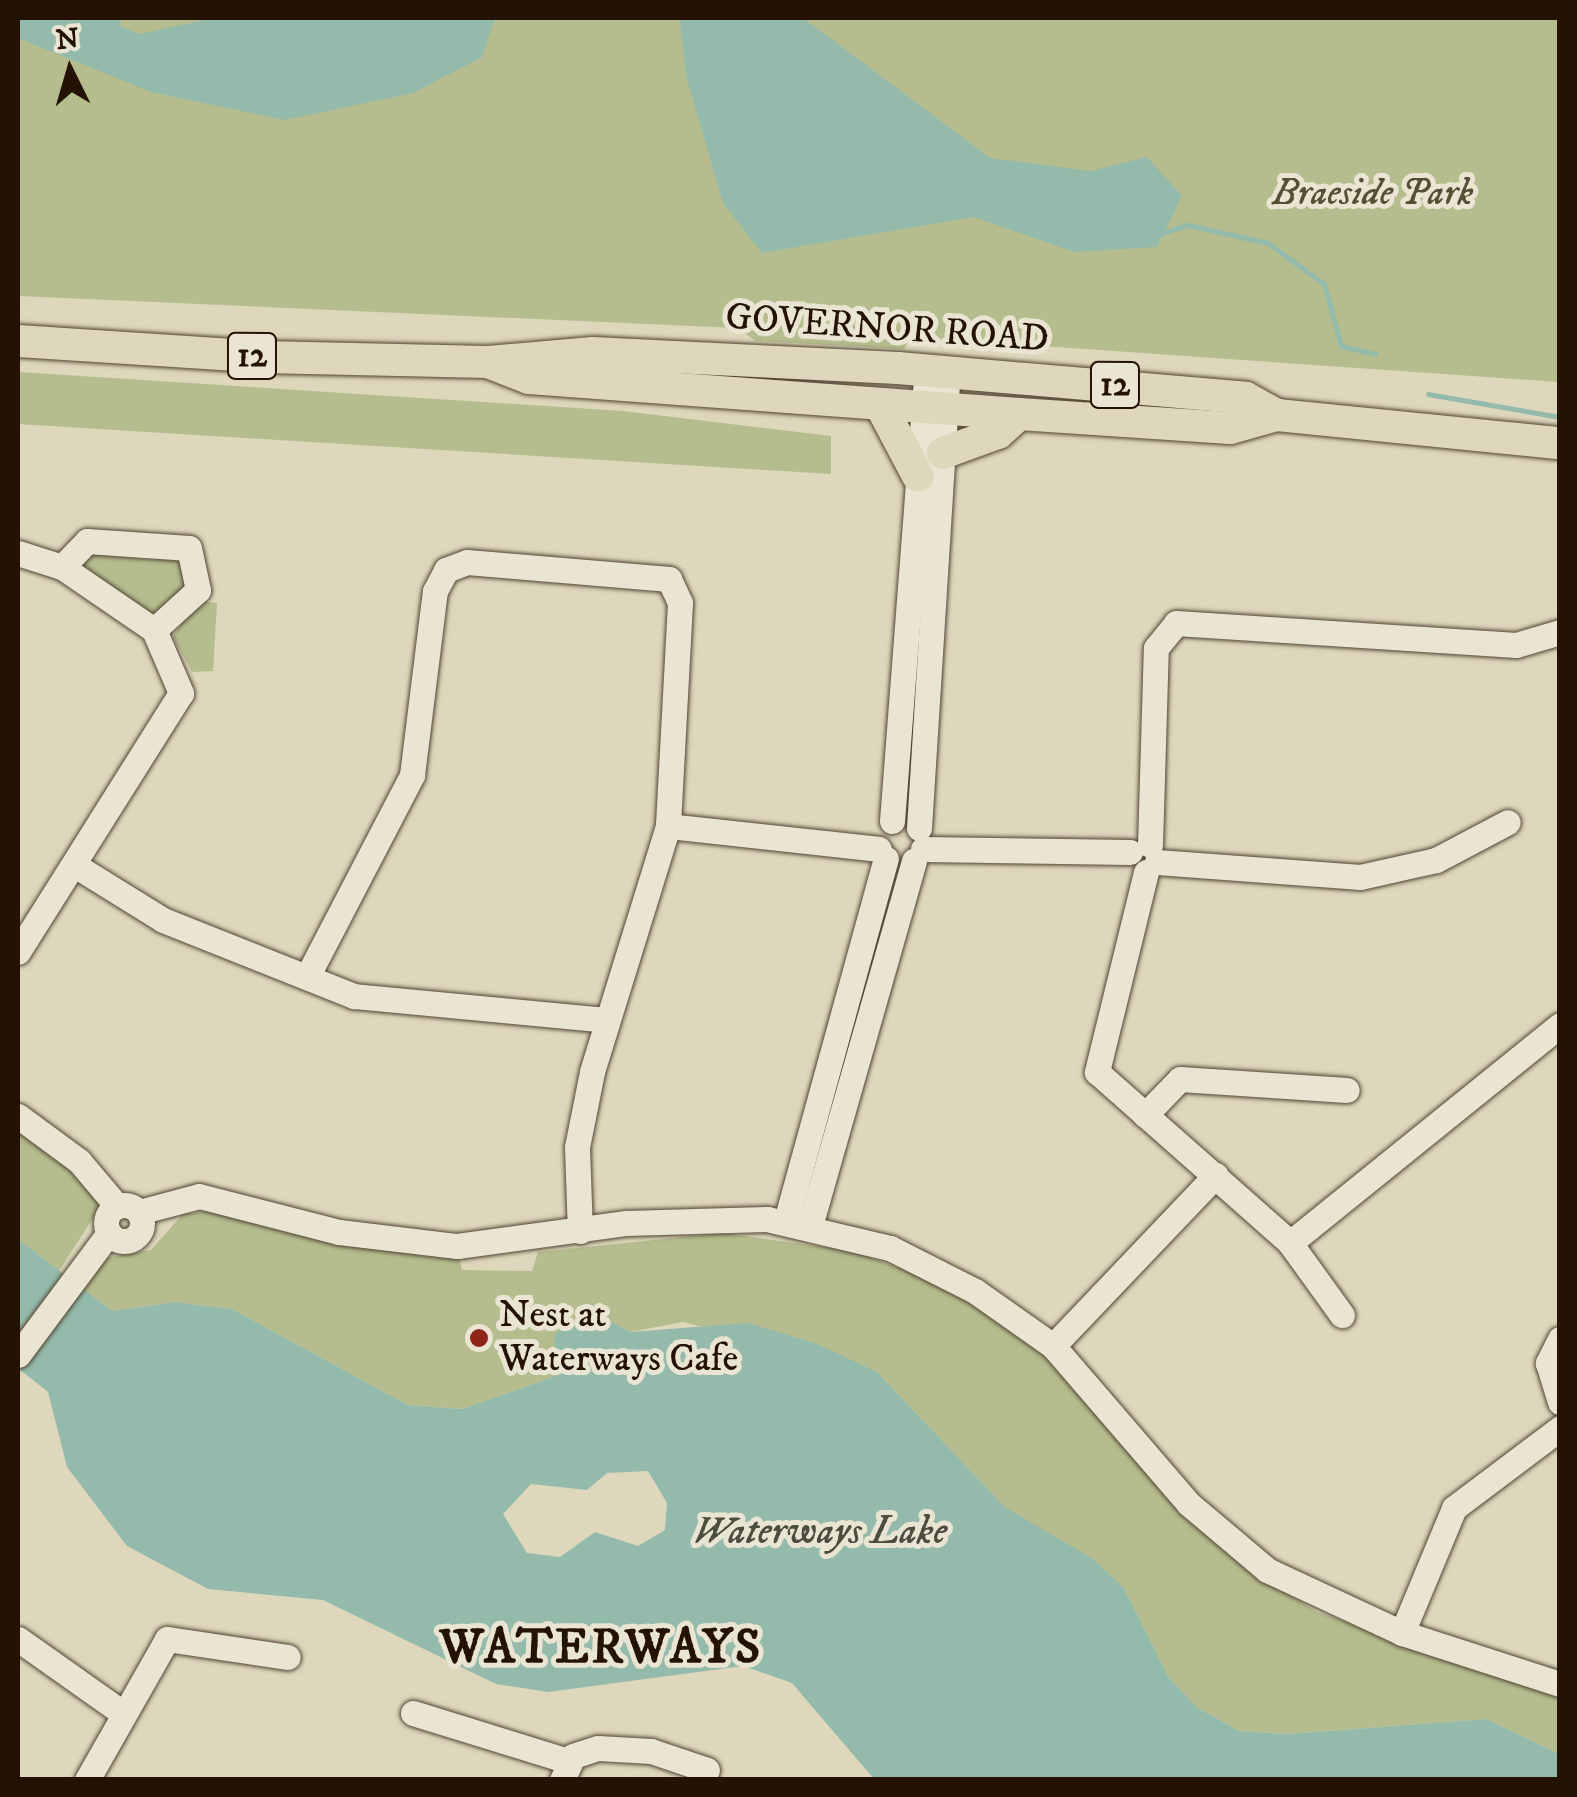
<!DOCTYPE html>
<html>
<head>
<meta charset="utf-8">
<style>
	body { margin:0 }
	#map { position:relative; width:1577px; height:1797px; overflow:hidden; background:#ded7bc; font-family:"IM FELL DW Pica",serif }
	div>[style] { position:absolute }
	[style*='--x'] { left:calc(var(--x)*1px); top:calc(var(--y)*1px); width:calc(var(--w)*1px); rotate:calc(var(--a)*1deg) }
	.green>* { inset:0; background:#b5bd8e }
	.water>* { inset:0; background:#94baab }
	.stream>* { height:5px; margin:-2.5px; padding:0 2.5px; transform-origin:2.5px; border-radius:2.5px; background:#94baab }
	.roads { filter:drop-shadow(0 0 2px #524433) drop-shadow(0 0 2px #524433) }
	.minor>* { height:25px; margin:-12.5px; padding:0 12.5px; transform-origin:12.5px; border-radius:12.5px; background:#eae5d3 }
	.minor>.ring { margin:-12.5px; padding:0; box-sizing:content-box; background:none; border:25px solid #eae5d3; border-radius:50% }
	.major>* { height:32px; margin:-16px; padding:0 16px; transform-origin:16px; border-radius:16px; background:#ded7bc }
	.dots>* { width:28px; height:28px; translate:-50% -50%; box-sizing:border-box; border:5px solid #eae5d3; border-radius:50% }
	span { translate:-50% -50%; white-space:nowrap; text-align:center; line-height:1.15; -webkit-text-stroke:10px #eae5d3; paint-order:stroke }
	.shield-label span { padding:2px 8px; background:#eae5d3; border:2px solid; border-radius:8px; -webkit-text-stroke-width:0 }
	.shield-label { font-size:35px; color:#241305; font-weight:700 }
	.park-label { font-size:38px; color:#574e35; font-style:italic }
	.street-label { font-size:38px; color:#241305 }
	.poi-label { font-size:38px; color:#241305 }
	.left { translate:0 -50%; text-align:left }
	.water-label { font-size:40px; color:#4b4d3f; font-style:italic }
	.district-label { font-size:48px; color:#241305; font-weight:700; letter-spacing:2.5px }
	.frame { position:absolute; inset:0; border:20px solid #241305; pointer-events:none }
	.north { position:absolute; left:20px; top:20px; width:100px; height:100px; -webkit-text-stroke:8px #eae5d3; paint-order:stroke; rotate:355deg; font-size:28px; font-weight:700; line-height:40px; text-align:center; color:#241305 }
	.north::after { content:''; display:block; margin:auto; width:35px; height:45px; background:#241305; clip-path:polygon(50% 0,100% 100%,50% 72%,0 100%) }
</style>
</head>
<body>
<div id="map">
	<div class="green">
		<i style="clip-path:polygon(18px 18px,1559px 18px,1559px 382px,910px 337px,904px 349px,756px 341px,737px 328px,18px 296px)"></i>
		<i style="clip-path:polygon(18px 372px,623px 411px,831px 436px,831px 474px,18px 424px)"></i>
		<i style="clip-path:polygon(155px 551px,180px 552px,191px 580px,153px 617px,81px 565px,88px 554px,153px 560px)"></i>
		<i style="clip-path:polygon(195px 601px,217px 603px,213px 671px,192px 672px,173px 637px)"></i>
		<i style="clip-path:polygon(18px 1130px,74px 1166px,102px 1204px,59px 1271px,18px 1239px)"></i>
		<i style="clip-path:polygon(231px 1207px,336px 1242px,459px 1256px,462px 1270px,532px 1271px,538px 1252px,722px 1233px,851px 1251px,936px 1281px,1007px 1322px,1067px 1373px,1185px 1517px,1243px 1566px,1317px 1612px,1559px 1694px,1559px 1754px,1487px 1719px,1288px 1734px,1239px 1731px,1198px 1708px,1169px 1678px,1124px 1588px,1005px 1507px,877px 1372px,683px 1322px,630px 1332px,599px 1315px,555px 1334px,589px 1349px,592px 1363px,462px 1409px,408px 1405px,232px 1309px,175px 1302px,112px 1311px,80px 1287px,98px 1259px,151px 1250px,182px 1215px)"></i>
	</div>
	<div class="water">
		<i style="clip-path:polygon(18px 18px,121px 18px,121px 27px,140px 34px,213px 18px,495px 18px,482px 57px,413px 93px,285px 120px,151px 92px,18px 38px)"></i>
		<i style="clip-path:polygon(680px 18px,803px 18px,990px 158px,1091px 171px,1147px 157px,1182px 196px,1157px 247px,1074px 252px,974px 217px,762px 253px,723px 203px,686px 76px)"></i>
		<i style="clip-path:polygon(evenodd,18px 1239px,112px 1311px,175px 1302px,232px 1309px,408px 1405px,462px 1409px,592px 1363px,589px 1350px,554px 1360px,555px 1333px,599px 1315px,630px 1332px,748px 1323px,815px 1343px,877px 1372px,1005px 1507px,1093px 1559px,1124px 1588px,1169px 1678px,1198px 1708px,1239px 1731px,1288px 1734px,1487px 1719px,1559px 1754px,1559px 1779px,874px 1779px,792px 1683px,743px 1666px,548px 1692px,496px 1684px,323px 1600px,208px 1589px,127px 1546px,67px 1467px,48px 1392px,18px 1368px,18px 1239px,648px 1471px,667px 1503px,665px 1530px,638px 1546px,595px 1532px,560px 1557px,527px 1553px,503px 1514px,531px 1484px,587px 1490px,607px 1473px,648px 1471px)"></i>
	</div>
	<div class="stream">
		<i style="--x:1158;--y:234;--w:31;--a:-17"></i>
		<i style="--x:1188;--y:225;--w:82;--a:12.7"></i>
		<i style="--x:1268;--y:243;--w:69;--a:36.2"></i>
		<i style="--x:1324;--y:284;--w:64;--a:74.7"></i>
		<i style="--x:1341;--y:346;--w:35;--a:13"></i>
		<i style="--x:1428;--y:394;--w:134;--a:9.9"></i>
	</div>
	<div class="roads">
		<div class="minor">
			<i style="--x:18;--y:553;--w:46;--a:17.7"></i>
			<i style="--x:62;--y:567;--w:112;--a:34.4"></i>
			<i style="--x:154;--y:630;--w:69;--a:66.8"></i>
			<i style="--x:181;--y:693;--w:306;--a:122.2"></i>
			<i style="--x:62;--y:567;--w:36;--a:-46"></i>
			<i style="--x:87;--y:541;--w:102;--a:3.9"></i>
			<i style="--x:189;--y:548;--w:43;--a:77.9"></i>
			<i style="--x:198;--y:590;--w:59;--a:137.7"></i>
			<i style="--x:892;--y:821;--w:451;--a:-85.6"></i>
			<i style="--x:668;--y:826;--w:212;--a:6.2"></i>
			<i style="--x:919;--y:828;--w:457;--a:-86.4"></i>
			<i style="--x:1150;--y:845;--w:197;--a:-88.3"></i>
			<i style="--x:1156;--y:648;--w:32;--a:-51"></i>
			<i style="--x:1176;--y:623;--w:341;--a:3.7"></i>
			<i style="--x:1516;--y:645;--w:46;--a:-16.5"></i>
			<i style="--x:923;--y:849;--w:207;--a:0.8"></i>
			<i style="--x:1157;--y:862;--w:204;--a:4.2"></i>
			<i style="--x:1360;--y:877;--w:78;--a:-12.6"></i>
			<i style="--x:1436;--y:860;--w:81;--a:-27.8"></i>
			<i style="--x:76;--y:866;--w:102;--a:31.8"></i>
			<i style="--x:163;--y:920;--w:206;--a:21.7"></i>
			<i style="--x:354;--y:996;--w:254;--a:5.4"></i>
			<i style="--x:1146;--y:872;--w:206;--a:103.8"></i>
			<i style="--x:1097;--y:1072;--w:258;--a:41.5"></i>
			<i style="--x:1290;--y:1243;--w:347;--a:-38.9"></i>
			<i style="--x:307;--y:977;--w:228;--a:-62.5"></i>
			<i style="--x:412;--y:775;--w:185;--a:-82.9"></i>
			<i style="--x:435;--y:591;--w:24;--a:-62"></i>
			<i style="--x:446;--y:570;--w:22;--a:-21"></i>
			<i style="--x:467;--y:562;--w:203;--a:4.8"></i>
			<i style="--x:669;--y:579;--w:26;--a:65"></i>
			<i style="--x:680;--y:603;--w:223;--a:93.1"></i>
			<i style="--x:668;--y:826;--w:257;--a:107.2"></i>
			<i style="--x:592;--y:1072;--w:76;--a:101.3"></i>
			<i style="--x:577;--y:1147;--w:84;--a:88"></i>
			<i style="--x:1145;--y:1115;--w:50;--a:-45.8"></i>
			<i style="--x:1180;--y:1079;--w:167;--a:3.8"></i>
			<i style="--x:18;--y:1116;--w:76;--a:36.4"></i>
			<i style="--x:79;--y:1161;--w:59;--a:49.8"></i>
			<i class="ring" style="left:106px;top:1205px;width:11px;height:11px"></i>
			<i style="--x:139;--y:1212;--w:62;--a:-14.9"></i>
			<i style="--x:199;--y:1196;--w:145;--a:14.4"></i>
			<i style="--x:339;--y:1232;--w:119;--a:6.8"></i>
			<i style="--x:457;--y:1246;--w:171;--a:-7.8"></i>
			<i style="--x:626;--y:1223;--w:141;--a:-1.6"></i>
			<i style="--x:767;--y:1219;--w:126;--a:13.3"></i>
			<i style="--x:890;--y:1248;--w:95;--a:26.8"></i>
			<i style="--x:975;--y:1291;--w:95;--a:35.2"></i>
			<i style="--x:1053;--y:1346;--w:208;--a:49.3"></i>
			<i style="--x:1189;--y:1504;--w:102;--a:40.2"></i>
			<i style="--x:1267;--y:1570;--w:149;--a:25"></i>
			<i style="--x:1402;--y:1633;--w:166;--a:17.9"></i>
			<i style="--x:786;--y:1221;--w:376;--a:-74.6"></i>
			<i style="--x:810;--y:1226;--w:380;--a:-74.1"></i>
			<i style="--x:1290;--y:1243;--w:89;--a:54.2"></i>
			<i style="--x:1560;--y:1339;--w:27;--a:117"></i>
			<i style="--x:1548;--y:1363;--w:41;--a:72.9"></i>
			<i style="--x:1053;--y:1346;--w:236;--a:-46.4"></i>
			<i style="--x:18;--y:1355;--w:152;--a:-53.3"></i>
			<i style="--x:1402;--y:1633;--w:135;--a:-67.4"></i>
			<i style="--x:1454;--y:1508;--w:133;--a:-37"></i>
			<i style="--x:18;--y:1639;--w:126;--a:35.3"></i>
			<i style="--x:413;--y:1713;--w:162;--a:17.2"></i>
			<i style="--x:87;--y:1780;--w:162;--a:-60.4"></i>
			<i style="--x:167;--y:1639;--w:122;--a:8.5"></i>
			<i style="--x:562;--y:1780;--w:26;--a:-65"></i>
			<i style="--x:573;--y:1756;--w:26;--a:-18"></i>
			<i style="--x:598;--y:1748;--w:53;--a:3.2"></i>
			<i style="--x:651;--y:1751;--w:59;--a:18.7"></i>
		</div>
		<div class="major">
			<i style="--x:18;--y:341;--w:246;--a:3.7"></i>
			<i style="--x:263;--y:357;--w:225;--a:1.3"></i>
			<i style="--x:488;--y:362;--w:105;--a:-4.9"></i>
			<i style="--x:593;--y:353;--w:305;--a:2.8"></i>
			<i style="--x:898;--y:368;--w:349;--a:4.9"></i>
			<i style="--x:1246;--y:398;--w:35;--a:29"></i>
			<i style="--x:1277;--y:415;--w:284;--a:5.7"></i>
			<i style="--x:488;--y:362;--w:44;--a:21.3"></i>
			<i style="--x:529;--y:378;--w:491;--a:4.2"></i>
			<i style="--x:1019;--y:414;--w:211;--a:3.8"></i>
			<i style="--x:1230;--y:428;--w:49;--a:-15.5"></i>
			<i style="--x:880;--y:404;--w:81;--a:62.2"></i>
			<i style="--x:943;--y:453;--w:59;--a:-20"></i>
			<i style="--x:998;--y:433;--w:28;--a:-42"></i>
		</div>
	</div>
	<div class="dots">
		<i style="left:479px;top:1338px;background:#8f2418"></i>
	</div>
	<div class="shield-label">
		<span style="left:252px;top:356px">12</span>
		<span style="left:1115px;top:385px">12</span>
	</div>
	<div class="park-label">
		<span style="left:1373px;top:194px">Braeside Park</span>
	</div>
	<div class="street-label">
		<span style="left:887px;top:329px;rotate:4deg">GOVERNOR ROAD</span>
	</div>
	<div class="poi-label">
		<span class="left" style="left:499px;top:1338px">Nest at<br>Waterways Cafe</span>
	</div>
	<div class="water-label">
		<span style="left:820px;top:1532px">Waterways Lake</span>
	</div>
	<div class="district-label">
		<span style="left:601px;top:1649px">WATERWAYS</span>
	</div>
	<div class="frame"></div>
	<div class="north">N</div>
</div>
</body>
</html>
